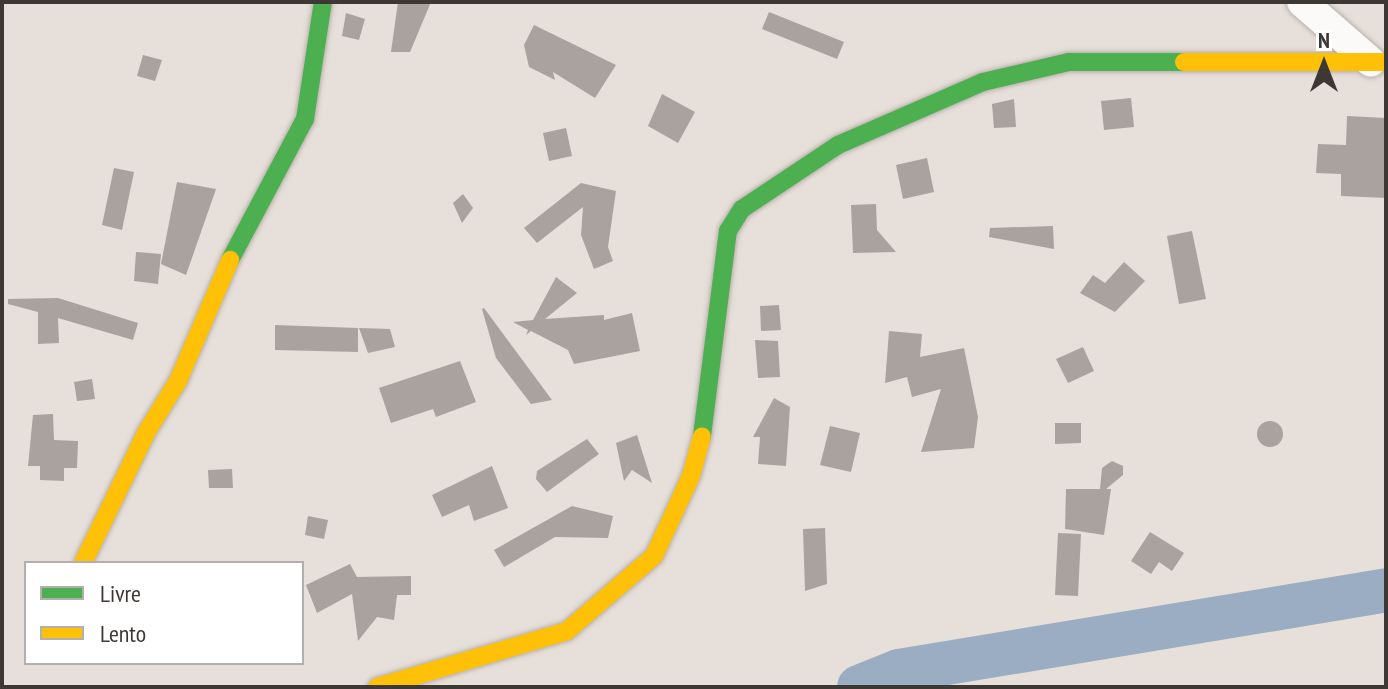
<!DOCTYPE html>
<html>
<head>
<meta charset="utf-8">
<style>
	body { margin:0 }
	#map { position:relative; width:1388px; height:689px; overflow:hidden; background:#e7dfd9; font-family:"PT Sans Narrow",sans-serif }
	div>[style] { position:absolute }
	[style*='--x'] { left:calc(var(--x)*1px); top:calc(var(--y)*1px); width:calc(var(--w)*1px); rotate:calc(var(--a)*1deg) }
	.river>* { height:44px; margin:-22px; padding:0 22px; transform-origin:22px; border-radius:22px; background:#9aadc3 }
	.building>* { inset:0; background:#a9a29e }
	.round { border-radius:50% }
	.roads { filter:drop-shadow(0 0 2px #b7b0ac) drop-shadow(0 0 2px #b7b0ac) }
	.street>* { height:30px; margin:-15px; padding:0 15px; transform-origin:15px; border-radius:15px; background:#fbfaf9 }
	.fast>* { height:18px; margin:-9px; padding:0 9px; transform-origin:9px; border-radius:9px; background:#4caf50 }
	.slow>* { height:18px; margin:-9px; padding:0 9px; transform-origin:9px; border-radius:9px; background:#ffc107 }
	span { translate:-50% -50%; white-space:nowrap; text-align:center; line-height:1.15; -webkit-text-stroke:8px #fff; paint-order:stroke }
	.frame { position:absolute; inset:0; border:4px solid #3e3834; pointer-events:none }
	.legend { position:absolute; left:24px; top:561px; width:280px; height:104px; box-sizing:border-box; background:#fff; border:2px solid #b2afae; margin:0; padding:10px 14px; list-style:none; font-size:24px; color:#3e3834 }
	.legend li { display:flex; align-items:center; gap:16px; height:40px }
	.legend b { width:40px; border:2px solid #b2afae }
	.north { position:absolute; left:1284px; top:24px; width:80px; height:80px; -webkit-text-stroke:6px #fff; paint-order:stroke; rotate:0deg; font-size:22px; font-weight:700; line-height:32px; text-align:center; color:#3e3834 }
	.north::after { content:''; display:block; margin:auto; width:28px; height:36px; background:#3e3834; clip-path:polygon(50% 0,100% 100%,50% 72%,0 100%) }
</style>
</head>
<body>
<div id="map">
	<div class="river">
		<i style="--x:859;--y:687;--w:43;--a:-21.8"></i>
		<i style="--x:899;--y:671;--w:494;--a:-9.4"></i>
	</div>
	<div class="building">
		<i style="clip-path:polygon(398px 2px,431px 2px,410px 52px,391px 52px)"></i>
		<i style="clip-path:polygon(769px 12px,844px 42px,837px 59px,762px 29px)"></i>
		<i style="clip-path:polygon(346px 13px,365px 19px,359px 40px,342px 36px)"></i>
		<i style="clip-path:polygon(534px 25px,616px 65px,595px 98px,553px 72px,555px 80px,529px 67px,524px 45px)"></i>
		<i style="clip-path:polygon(143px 55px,162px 60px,155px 81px,137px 76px)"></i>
		<i style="clip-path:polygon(662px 94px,695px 112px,678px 143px,648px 126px)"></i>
		<i style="clip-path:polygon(1131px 98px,1134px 127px,1104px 130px,1101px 101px)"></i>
		<i style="clip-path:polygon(1014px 99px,1016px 127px,994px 128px,992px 104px)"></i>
		<i style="clip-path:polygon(1347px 116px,1386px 118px,1386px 198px,1341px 196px,1341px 174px,1316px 173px,1318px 144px,1346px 145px)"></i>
		<i style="clip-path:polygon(566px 128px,572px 156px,549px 161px,543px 133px)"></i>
		<i style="clip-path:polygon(927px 158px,934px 192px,903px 199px,896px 165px)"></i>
		<i style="clip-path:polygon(114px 168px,134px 172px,122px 230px,102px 225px)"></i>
		<i style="clip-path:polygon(177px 182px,216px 189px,186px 275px,161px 264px)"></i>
		<i style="clip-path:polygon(581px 183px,616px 191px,608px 247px,613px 261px,594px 269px,581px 235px,583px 207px,537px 243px,524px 228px)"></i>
		<i style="clip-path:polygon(463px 194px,473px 208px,462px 223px,453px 203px)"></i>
		<i style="clip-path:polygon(876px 204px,877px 230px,896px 252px,853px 253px,851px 205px)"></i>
		<i style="clip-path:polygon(1053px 226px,1054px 249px,989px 237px,990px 228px)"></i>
		<i style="clip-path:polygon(1192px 231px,1206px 299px,1179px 304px,1167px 236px)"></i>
		<i style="clip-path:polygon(136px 252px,161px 254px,158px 284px,134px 281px)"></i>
		<i style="clip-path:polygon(1124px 262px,1145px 281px,1115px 312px,1080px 293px,1093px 275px,1105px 283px)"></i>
		<i style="clip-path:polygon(556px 277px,577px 293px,545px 319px,604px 315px,604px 320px,632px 313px,640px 351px,574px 364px,568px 350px,531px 331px,526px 335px,528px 330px,513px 322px,533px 320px)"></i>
		<i style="clip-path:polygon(58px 298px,138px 323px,133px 340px,58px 318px,59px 343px,38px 344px,38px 312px,8px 304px,8px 299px)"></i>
		<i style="clip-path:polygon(779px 305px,781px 330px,761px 331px,760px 306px)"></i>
		<i style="clip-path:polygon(482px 309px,484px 308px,552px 400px,531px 404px,496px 358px)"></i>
		<i style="clip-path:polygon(275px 325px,358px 328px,358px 352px,275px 350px)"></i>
		<i style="clip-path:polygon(359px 328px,390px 329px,395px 347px,368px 353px)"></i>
		<i style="clip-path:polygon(889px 331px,922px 334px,920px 357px,964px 348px,978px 417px,974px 448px,921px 452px,941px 389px,912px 397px,907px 377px,885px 383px)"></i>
		<i style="clip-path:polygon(755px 340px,778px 341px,780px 377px,758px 378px)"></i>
		<i style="clip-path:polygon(1083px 347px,1094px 371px,1068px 383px,1056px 359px)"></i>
		<i style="clip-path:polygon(460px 361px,476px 402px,436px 417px,433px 409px,391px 423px,379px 388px)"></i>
		<i style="clip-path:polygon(92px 379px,95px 399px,77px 401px,74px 382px)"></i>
		<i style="clip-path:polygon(774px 398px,790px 407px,786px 466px,758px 464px,760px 437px,753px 437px)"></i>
		<i style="clip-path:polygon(53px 414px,54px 440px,78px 441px,77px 468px,64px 468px,64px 481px,40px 480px,40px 466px,28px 466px,33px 415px)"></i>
		<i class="round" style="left:1257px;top:421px;width:26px;height:26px"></i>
		<i style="clip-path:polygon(1055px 423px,1081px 423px,1081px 443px,1055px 444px)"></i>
		<i style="clip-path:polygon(830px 426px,860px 433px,851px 472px,820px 465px)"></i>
		<i style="clip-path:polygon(637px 435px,652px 483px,632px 470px,624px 481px,616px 443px)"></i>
		<i style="clip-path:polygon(587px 439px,599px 454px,547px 492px,536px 479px,537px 471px)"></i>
		<i style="clip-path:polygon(1112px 461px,1123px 466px,1123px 475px,1106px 489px,1111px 489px,1104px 535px,1065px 529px,1066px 489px,1100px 489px,1102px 468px)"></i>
		<i style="clip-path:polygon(492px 466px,508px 508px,474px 521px,469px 505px,442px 517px,432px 495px)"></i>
		<i style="clip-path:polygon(232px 469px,233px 488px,209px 488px,208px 470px)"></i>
		<i style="clip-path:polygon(572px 506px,613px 516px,608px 538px,555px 537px,504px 567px,494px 550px)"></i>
		<i style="clip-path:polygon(308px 516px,328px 520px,324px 539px,305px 535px)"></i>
		<i style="clip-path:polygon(825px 528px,827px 584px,805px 591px,803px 529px)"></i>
		<i style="clip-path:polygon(1150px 532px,1184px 553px,1172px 571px,1159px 562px,1151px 574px,1131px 561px)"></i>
		<i style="clip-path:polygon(1058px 533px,1081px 534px,1078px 596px,1055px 595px)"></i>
		<i style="clip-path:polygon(350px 564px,357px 577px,411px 576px,411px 595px,397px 595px,394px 620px,377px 617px,358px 641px,352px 594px,317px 613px,306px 585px)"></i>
	</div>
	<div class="roads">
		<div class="street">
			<i style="--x:1302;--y:2;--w:91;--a:41"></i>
		</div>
		<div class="fast">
			<i style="--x:230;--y:260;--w:160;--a:-62"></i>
			<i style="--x:305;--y:119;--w:118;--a:-81.3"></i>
			<i style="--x:702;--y:436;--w:207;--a:-82.8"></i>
			<i style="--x:728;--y:231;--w:26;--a:-58"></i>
			<i style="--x:742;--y:209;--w:115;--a:-33.7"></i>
			<i style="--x:838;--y:145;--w:158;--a:-23.5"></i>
			<i style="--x:983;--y:82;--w:88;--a:-13.1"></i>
			<i style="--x:1069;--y:62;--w:115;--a:0"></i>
		</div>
		<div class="slow">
			<i style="--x:1184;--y:62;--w:202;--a:0"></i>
			<i style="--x:83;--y:563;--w:144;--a:-64.1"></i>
			<i style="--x:146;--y:433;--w:61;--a:-58.4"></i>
			<i style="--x:178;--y:381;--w:132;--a:-66.7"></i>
			<i style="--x:377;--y:687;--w:198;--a:-16.4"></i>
			<i style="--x:567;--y:631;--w:115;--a:-40.8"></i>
			<i style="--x:654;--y:556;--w:88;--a:-65.2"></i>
			<i style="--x:691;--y:476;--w:41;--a:-74.6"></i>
		</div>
	</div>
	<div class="frame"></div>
	<ul class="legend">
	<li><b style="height:10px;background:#4caf50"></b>Livre</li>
	<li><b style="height:10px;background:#ffc107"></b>Lento</li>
	</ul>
	<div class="north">N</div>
</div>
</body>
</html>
